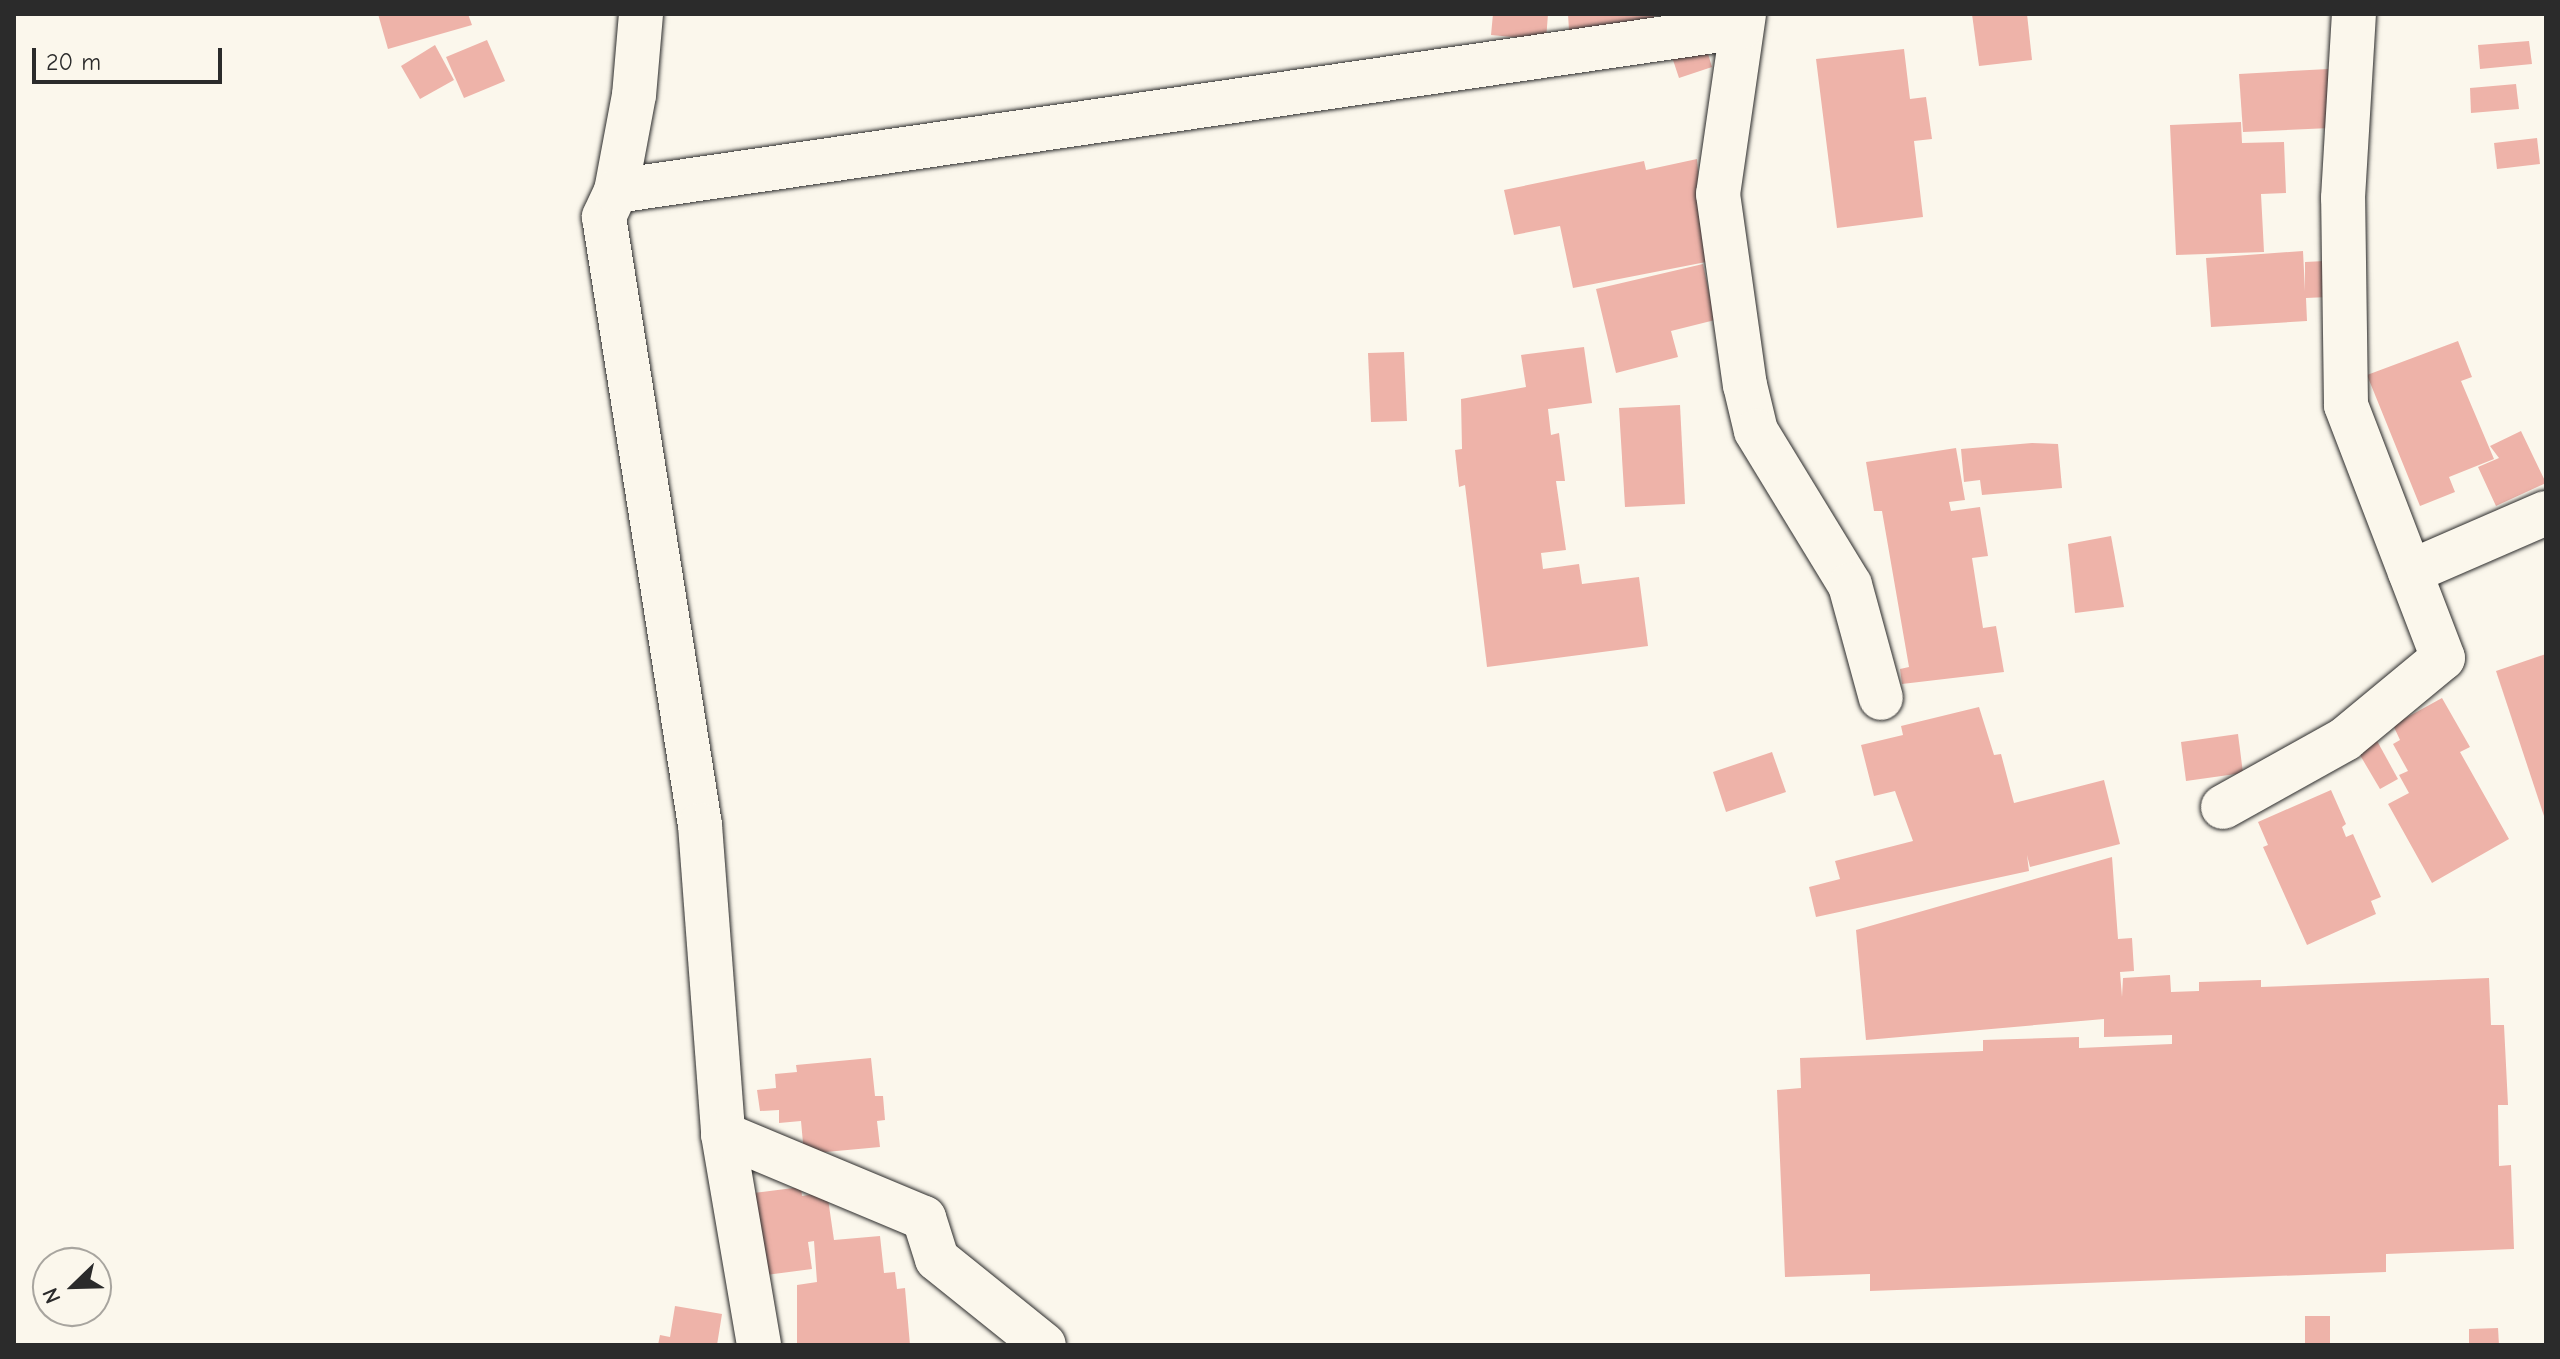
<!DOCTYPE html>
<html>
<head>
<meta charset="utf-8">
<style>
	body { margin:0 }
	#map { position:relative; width:2560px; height:1359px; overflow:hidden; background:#fbf7ec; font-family:"Comic Neue",sans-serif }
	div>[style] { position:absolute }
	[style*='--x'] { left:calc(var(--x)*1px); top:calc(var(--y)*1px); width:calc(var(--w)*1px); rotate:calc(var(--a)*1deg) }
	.building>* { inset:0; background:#eeb3a9 }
	.roads { filter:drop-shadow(0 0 2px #2b2b2b) drop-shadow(0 0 2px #2b2b2b) }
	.minor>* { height:44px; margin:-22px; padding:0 22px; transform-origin:22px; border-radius:22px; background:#fbf7ec }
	span { translate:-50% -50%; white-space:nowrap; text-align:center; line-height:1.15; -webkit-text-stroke:8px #fbf7ec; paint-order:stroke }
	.frame { position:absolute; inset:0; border:16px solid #2b2b2b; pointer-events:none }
	.north { position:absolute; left:32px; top:1247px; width:80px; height:80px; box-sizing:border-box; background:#fbf7ec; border:2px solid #a8a59f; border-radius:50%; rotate:247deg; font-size:22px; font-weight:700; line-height:32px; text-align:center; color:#2b2b2b }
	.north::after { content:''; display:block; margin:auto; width:28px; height:36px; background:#2b2b2b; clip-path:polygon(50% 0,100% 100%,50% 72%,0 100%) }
	.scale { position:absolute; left:32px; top:48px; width:190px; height:36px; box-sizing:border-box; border:4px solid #2b2b2b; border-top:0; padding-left:10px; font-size:24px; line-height:28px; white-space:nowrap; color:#2b2b2b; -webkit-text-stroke:6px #fbf7ec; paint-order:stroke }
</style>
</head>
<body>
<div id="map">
	<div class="building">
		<i style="clip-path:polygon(378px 14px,468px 14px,472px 25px,388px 49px)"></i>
		<i style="clip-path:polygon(1493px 14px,1548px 14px,1546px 40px,1491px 35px)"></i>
		<i style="clip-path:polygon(1568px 14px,1654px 14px,1655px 27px,1569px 30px)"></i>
		<i style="clip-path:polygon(1972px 14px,2027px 14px,2032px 60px,1979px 66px)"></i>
		<i style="clip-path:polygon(487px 40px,505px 81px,464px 98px,446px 57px)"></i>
		<i style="clip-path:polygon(2529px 41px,2532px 64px,2480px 69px,2478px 45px)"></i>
		<i style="clip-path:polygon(435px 45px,454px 80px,420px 99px,401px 66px)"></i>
		<i style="clip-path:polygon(1706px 47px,1712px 67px,1679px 78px,1672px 57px)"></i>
		<i style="clip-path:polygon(1904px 49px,1910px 99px,1926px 97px,1932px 139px,1914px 141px,1923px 217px,1837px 228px,1816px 59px)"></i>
		<i style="clip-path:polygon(2328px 69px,2330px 128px,2243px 132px,2239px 74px)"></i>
		<i style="clip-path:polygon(2516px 84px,2519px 109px,2471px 113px,2470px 88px)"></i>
		<i style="clip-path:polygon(2241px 122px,2242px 143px,2284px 142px,2286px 193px,2261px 194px,2264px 252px,2176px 255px,2170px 125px)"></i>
		<i style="clip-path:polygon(2537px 138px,2540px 164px,2497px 169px,2494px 143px)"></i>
		<i style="clip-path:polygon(1697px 159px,1706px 262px,1573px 288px,1560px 226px,1514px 235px,1504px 190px,1644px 161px,1646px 170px)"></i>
		<i style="clip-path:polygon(2303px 251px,2305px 291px,2305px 262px,2325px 261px,2328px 297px,2306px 298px,2307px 321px,2211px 327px,2206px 258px)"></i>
		<i style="clip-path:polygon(1703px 264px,1715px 320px,1671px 331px,1678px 357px,1616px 373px,1596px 289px)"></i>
		<i style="clip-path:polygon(2458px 341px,2472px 377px,2461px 381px,2494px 459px,2449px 477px,2455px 492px,2420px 506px,2367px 375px)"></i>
		<i style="clip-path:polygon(1584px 347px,1592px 403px,1548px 409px,1551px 435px,1559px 433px,1565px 481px,1556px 481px,1566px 550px,1541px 553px,1543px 569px,1579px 564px,1582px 584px,1639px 577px,1648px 646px,1487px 667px,1465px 485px,1459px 487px,1455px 450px,1462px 449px,1461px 399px,1526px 387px,1521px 355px)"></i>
		<i style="clip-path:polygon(1404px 352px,1407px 421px,1371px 422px,1368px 353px)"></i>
		<i style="clip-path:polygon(1680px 405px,1685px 504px,1625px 507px,1619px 408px)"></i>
		<i style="clip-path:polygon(2521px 431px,2546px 483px,2496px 506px,2478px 467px,2499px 458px,2490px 446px)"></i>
		<i style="clip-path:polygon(2032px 443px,2058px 444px,2062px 488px,1982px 495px,1980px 480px,1964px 482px,1961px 449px)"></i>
		<i style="clip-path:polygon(1956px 448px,1965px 500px,1949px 502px,1951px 511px,1980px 507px,1988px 556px,1972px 558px,1983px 628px,1996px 626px,2004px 672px,1902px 684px,1900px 669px,1909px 667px,1882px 511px,1874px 511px,1866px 462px)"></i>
		<i style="clip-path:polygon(2111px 536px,2124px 607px,2075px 613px,2068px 544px)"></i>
		<i style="clip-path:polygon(2546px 654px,2546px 819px,2545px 819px,2496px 671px)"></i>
		<i style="clip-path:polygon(2442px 698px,2470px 747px,2460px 752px,2509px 839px,2432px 883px,2388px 804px,2409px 793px,2399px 775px,2408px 771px,2393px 744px,2400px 740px,2393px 725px)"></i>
		<i style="clip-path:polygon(1979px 707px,1994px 755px,2001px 754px,2014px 803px,2104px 780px,2120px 844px,2030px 867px,2027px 855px,2029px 871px,1816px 917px,1809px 887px,1840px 879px,1835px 861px,1913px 841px,1895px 791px,1874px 796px,1861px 745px,1903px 735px,1901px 726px)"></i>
		<i style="clip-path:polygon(2238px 734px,2243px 773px,2186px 781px,2181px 742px)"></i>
		<i style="clip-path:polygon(2376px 739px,2398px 779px,2380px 789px,2357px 750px)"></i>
		<i style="clip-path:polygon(1772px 752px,1786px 792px,1726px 812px,1713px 772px)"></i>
		<i style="clip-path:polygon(2331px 790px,2346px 824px,2342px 827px,2346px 837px,2353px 834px,2381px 897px,2371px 901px,2376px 914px,2307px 945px,2263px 847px,2268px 845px,2258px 822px)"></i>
		<i style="clip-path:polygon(2112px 857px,2118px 939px,2132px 938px,2134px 971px,2120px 972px,2122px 997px,2123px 978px,2170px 975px,2171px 992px,2199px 991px,2199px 982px,2261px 980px,2261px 987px,2489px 978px,2491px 1025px,2504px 1025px,2508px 1105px,2498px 1105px,2499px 1166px,2511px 1165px,2514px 1249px,2386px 1254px,2386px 1272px,1870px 1291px,1870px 1274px,1785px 1277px,1777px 1090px,1801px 1088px,1800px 1058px,1983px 1051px,1983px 1040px,2079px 1037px,2079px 1048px,2172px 1044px,2172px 1035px,2104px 1037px,2104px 1019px,1866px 1040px,1856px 930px)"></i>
		<i style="clip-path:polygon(871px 1058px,875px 1096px,883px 1096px,885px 1120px,877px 1121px,880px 1147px,804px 1154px,801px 1121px,779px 1123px,779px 1110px,760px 1111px,757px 1090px,776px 1088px,775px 1074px,797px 1072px,796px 1065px)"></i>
		<i style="clip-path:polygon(801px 1187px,802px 1196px,827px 1192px,834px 1240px,880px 1236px,884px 1273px,895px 1272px,897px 1289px,905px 1288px,910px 1345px,797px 1345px,797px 1285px,817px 1282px,814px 1241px,808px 1242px,812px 1269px,766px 1275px,753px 1193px)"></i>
		<i style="clip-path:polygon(675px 1306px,722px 1314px,717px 1345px,658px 1345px,660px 1335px,670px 1337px)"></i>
		<i style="clip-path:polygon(2305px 1316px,2330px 1316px,2330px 1345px,2305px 1345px)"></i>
		<i style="clip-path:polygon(2498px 1328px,2499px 1345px,2469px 1345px,2469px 1329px)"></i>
	</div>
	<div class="roads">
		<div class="minor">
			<i style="--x:641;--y:14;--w:81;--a:94.9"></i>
			<i style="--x:634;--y:95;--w:98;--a:100.6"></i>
			<i style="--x:616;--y:191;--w:29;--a:115"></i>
			<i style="--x:604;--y:217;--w:616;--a:81.03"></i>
			<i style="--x:700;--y:825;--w:310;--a:85.7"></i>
			<i style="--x:723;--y:1134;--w:214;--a:80.3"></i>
			<i style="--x:1744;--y:14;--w:182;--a:98.2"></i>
			<i style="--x:1718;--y:194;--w:193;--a:82"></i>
			<i style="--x:1745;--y:385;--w:47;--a:76.6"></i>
			<i style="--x:1756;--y:431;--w:180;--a:58.6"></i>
			<i style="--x:1850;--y:585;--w:117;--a:74.7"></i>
			<i style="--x:616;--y:191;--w:1137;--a:-8.29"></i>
			<i style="--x:2410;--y:572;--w:148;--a:-23.5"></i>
			<i style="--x:2223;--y:807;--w:140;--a:-29.1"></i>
			<i style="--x:2345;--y:739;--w:127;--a:-39.6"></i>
			<i style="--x:2443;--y:658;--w:271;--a:-111"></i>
			<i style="--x:2346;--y:405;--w:207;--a:-90.8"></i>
			<i style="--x:2343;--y:198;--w:184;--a:-86.6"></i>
			<i style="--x:723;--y:1134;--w:218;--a:22.7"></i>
			<i style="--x:924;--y:1218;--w:43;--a:72.4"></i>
			<i style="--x:937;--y:1259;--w:137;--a:38.8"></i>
		</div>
	</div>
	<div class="frame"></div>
	<div class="north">N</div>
	<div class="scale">20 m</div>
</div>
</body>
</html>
